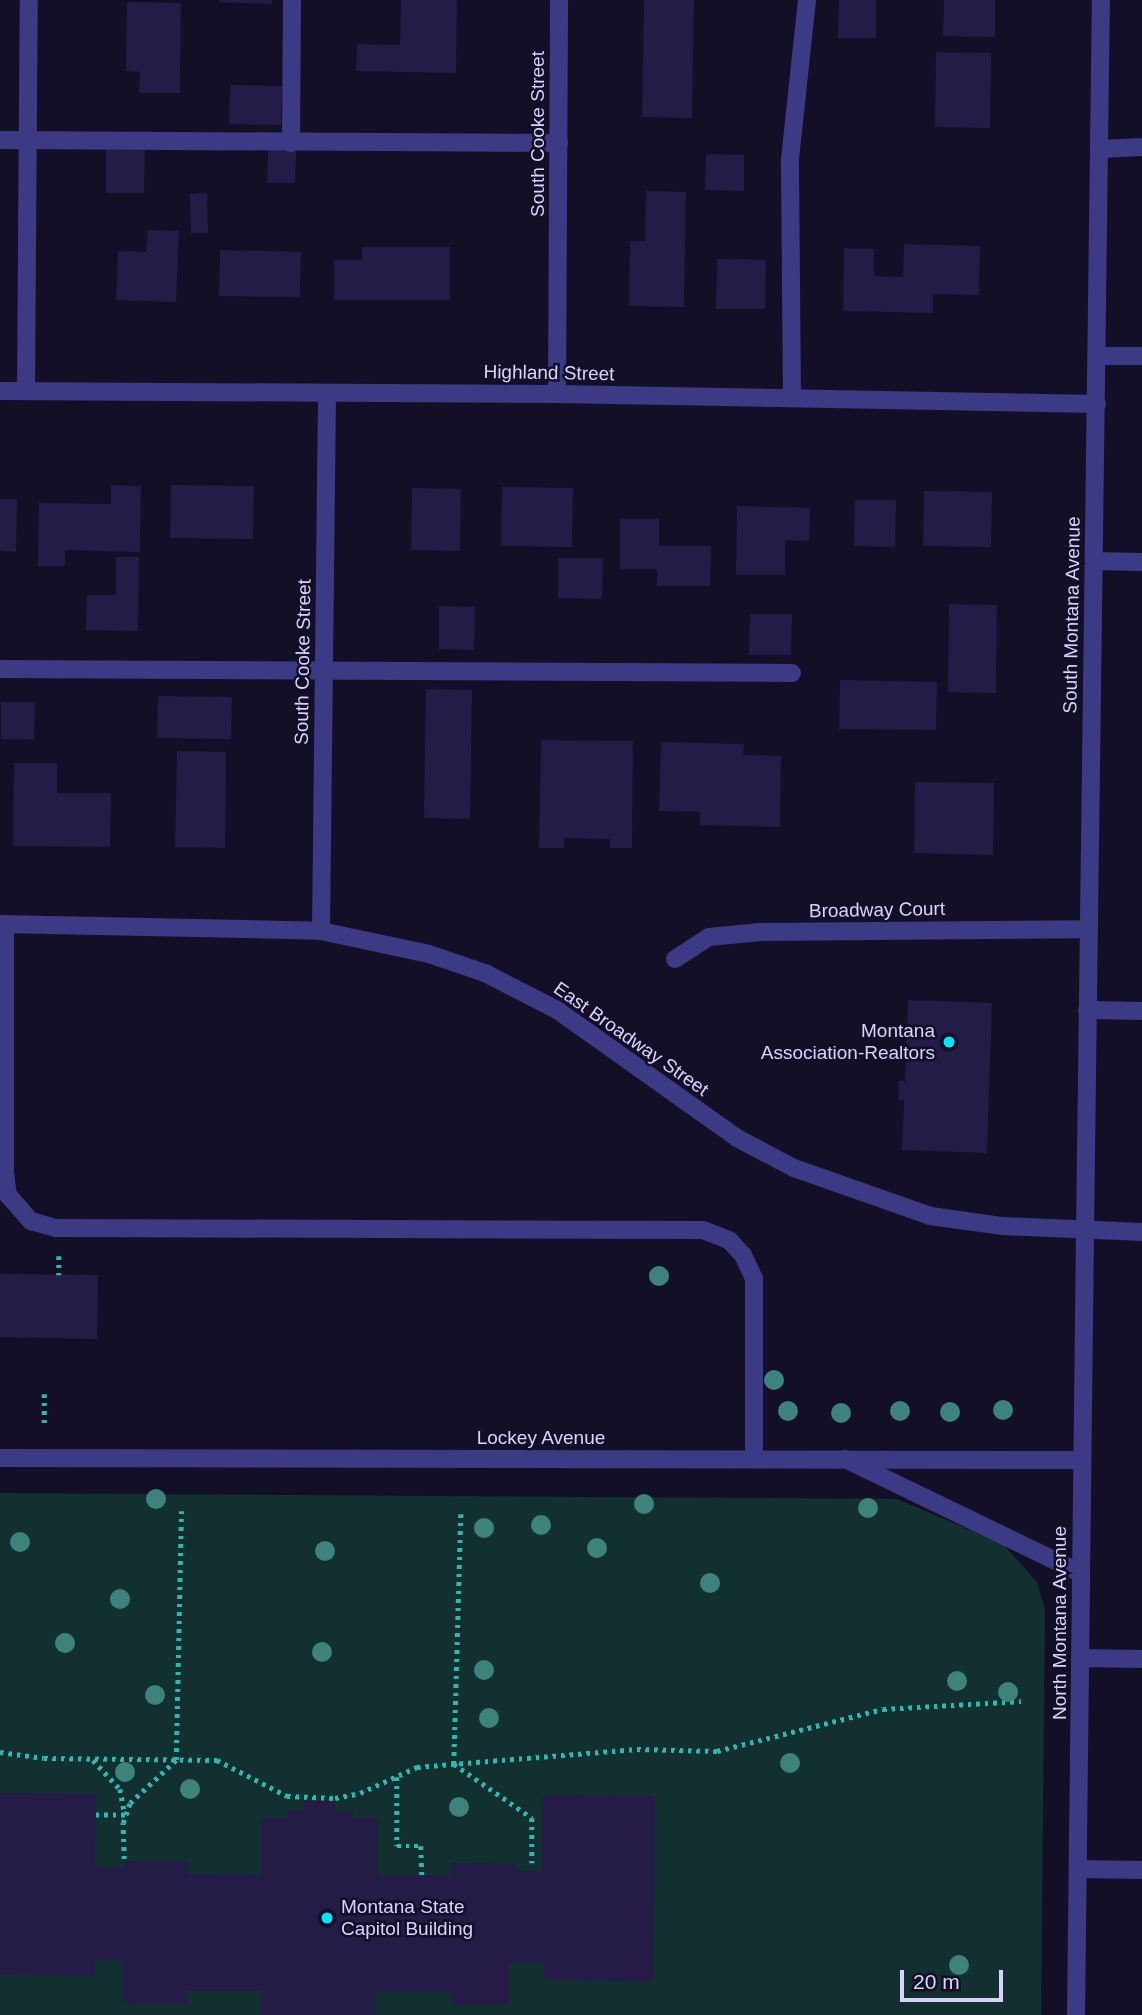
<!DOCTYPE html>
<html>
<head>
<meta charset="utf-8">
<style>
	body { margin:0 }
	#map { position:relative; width:1142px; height:2015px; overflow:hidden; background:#130f26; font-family:Arial,sans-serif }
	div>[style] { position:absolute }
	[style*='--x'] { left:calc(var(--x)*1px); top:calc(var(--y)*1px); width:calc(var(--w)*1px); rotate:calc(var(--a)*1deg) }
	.green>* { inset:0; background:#12302f }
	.building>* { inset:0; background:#241b47 }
	.path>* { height:4.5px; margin-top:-2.25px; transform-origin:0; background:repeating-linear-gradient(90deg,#2fb8b0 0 3.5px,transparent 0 8.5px) }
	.service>* { height:18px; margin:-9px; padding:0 9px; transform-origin:9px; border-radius:9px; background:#3d3a85 }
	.minor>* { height:18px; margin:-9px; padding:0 9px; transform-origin:9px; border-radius:9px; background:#3d3a85 }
	.tertiary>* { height:18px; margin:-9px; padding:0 9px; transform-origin:9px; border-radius:9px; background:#3d3a85 }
	.trees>* { width:20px; height:20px; margin:-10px; border-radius:50%; background:#3d827b }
	.dots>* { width:19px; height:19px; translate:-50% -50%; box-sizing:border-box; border:4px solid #130f26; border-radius:50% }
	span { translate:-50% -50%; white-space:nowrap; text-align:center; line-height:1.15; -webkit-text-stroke:5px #130f26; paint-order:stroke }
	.street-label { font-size:19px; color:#d9d4ff }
	.poi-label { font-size:19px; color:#d9d4ff }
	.right { translate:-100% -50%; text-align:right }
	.left { translate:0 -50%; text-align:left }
	.scale { position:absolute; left:900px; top:1970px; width:103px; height:32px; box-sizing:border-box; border:4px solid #d9d4ff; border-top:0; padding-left:9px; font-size:21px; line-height:24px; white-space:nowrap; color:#d9d4ff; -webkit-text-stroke:5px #130f26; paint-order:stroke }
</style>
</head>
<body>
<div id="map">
	<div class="green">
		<i style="clip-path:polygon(0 1493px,897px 1499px,1003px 1544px,1037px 1582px,1045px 1610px,1041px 2015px,0 2015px)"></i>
	</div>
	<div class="building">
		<i style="clip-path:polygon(219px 0,272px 0,272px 4px,219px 2px)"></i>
		<i style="clip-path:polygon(401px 0,457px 0,456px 73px,356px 71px,357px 44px,400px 45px)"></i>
		<i style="clip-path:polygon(644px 0,694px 0,692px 118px,642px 117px)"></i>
		<i style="clip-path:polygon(839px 0,876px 0,876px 38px,838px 38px)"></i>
		<i style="clip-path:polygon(944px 0,995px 0,995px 37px,943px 36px)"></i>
		<i style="clip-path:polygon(127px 2px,181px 3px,180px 93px,139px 93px,140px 72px,126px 71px)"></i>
		<i style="clip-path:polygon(936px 52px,991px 53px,990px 128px,935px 127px)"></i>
		<i style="clip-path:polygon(230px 85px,282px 86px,281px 125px,229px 124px)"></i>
		<i style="clip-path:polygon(268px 149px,296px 149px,295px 183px,267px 183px)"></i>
		<i style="clip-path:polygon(106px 150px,145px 150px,144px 193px,106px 193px)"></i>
		<i style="clip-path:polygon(706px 154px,744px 155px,744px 191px,705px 190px)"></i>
		<i style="clip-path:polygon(646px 191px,686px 192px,684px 307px,629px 306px,630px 241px,645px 241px)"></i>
		<i style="clip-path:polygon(207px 193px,208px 233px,191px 233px,190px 194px)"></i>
		<i style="clip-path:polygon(148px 230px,179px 231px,176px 302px,116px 300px,118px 251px,146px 252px)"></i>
		<i style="clip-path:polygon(904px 244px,980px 246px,979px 295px,933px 294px,933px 313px,843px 311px,844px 248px,874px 249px,874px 276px,903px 277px)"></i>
		<i style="clip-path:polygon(362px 247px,450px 247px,450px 300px,334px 300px,334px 260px,362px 260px)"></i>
		<i style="clip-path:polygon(220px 250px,301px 252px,300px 297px,219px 296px)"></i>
		<i style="clip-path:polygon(717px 259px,766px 260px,765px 309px,716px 309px)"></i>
		<i style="clip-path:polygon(111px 485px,141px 486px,140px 552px,65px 550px,65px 566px,38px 566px,39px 503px,111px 504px)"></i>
		<i style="clip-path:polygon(171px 485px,254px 486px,253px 539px,170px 538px)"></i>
		<i style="clip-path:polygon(502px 487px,573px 488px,572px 547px,501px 546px)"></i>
		<i style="clip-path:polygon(412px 488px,461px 489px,460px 551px,411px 550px)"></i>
		<i style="clip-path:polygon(924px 491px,992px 492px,991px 547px,923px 546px)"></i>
		<i style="clip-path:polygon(0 499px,17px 499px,16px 552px,0 551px)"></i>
		<i style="clip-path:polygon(855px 500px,896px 500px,895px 547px,854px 546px)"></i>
		<i style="clip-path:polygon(737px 506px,810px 508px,809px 541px,785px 540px,785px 575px,736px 575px)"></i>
		<i style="clip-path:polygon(620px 519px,659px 519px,659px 546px,711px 546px,710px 586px,657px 586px,657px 569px,620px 569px)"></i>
		<i style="clip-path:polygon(116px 557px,139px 557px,138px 631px,86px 630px,87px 595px,116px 595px)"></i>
		<i style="clip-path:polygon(558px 558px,603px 558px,602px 599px,558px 598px)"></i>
		<i style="clip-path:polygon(949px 604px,997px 605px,996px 693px,948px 692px)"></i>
		<i style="clip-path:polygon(439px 606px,475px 607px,474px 650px,439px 649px)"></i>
		<i style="clip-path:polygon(750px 614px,792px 614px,791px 655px,749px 655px)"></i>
		<i style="clip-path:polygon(840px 680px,937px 682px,936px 730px,839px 729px)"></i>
		<i style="clip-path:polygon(426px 689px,472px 690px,470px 819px,424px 818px)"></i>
		<i style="clip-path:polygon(158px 696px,232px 697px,231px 739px,157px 738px)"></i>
		<i style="clip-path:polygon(1px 702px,35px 702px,34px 740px,1px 739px)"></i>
		<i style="clip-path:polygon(541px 740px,633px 741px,632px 848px,610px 848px,610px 839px,564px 838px,564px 848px,539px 848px)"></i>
		<i style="clip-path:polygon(661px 742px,744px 744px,743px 755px,781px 756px,780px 827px,700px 825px,700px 812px,659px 811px)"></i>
		<i style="clip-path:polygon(177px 751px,226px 752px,225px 848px,175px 847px)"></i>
		<i style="clip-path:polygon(14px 763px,57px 763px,57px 793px,111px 793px,110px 847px,13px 846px)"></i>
		<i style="clip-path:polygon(915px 782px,994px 783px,993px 855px,914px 853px)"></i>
		<i style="clip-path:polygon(908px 1000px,992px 1003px,987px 1153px,902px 1150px,904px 1100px,898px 1100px,899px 1080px,905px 1081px)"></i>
		<i style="clip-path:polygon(0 1274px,98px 1275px,97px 1339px,0 1337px)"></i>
		<i style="clip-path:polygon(0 1793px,96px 1794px,95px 1867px,125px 1867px,124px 1861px,188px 1862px,187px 1874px,262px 1875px,262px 1818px,288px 1818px,288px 1810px,304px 1810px,304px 1801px,336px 1801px,335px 1811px,353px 1811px,352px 1818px,378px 1818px,378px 1875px,451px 1875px,451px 1863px,515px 1864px,516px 1871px,542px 1872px,543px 1795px,655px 1796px,654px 1981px,544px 1980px,544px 1963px,509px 1962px,509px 2005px,452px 2005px,452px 1992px,376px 1992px,376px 2015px,261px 2015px,261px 1991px,187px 1991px,187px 2004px,123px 2003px,123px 1960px,95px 1960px,95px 1976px,0 1975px)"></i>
	</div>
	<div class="path">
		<i style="--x:59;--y:1256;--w:19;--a:90"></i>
		<i style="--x:44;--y:1423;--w:29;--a:-90"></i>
		<i style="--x:461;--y:1514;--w:250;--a:91.6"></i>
		<i style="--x:454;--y:1764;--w:95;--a:34.7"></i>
		<i style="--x:532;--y:1818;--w:45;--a:90"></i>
		<i style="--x:0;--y:1752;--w:44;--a:7.8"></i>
		<i style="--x:44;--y:1758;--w:173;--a:0.7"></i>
		<i style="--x:217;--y:1760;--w:79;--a:27.2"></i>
		<i style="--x:287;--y:1796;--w:48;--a:2.4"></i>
		<i style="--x:335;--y:1798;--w:25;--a:-11"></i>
		<i style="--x:360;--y:1793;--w:63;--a:-24.5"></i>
		<i style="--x:417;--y:1767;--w:221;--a:-4.7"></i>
		<i style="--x:637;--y:1749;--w:80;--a:1.4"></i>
		<i style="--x:717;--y:1751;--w:171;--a:-14.2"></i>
		<i style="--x:883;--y:1709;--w:138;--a:-3.3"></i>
		<i style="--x:93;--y:1760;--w:40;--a:47"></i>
		<i style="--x:120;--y:1789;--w:26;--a:79"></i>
		<i style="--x:125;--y:1815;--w:30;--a:180"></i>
		<i style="--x:397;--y:1777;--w:69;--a:90"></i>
		<i style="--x:397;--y:1846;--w:24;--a:0"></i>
		<i style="--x:421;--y:1846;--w:30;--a:88"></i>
		<i style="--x:124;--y:1859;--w:36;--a:-92"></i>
		<i style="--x:123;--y:1823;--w:21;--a:-71"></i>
		<i style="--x:130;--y:1803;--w:63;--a:-43.1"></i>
		<i style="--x:176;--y:1760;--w:249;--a:-88.8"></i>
	</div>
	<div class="service">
		<i style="--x:0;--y:140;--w:559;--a:0.31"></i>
		<i style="--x:291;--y:143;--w:143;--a:-89.6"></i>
		<i style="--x:1100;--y:149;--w:42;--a:-2.7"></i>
		<i style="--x:792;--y:398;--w:239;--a:-90.5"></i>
		<i style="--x:790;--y:159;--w:160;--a:-83.9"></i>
		<i style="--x:1094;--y:561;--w:48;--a:1.2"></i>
		<i style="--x:0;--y:669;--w:792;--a:0.29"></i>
		<i style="--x:5;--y:924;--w:248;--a:90"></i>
		<i style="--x:5;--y:1172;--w:23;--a:83"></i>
		<i style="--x:8;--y:1195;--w:35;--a:49"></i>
		<i style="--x:31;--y:1221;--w:26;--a:16"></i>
		<i style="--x:56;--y:1228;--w:647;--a:0.18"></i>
		<i style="--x:703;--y:1230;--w:28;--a:21"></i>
		<i style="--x:729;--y:1240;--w:21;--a:47"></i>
		<i style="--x:743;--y:1255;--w:26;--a:65"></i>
		<i style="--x:754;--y:1279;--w:180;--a:90"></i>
		<i style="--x:1087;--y:1010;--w:55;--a:1"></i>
		<i style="--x:1078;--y:1869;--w:64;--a:0.9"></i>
	</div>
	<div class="minor">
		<i style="--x:1098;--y:356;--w:44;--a:0"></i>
		<i style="--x:0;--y:391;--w:557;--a:0.31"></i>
		<i style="--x:557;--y:394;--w:540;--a:1.06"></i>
		<i style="--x:26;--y:391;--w:391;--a:-89.6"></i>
		<i style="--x:557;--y:394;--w:394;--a:-89.7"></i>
		<i style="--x:321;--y:931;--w:538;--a:-89.36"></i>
		<i style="--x:675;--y:959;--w:40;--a:-32.9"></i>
		<i style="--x:709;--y:937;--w:52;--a:-5.5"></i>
		<i style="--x:761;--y:932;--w:326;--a:-0.5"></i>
		<i style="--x:1085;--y:1231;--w:1231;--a:-89.26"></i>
		<i style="--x:0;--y:1458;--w:1082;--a:0.11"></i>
		<i style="--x:1080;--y:1658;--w:62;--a:0.9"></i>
	</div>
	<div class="tertiary">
		<i style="--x:0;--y:924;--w:321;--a:1.2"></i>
		<i style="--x:321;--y:931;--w:110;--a:12"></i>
		<i style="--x:429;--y:954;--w:61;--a:19"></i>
		<i style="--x:487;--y:974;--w:79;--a:27.2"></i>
		<i style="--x:557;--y:1010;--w:221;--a:35.4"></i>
		<i style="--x:737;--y:1138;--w:64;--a:27.8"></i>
		<i style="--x:794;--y:1168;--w:144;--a:19.4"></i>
		<i style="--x:930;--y:1216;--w:74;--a:7.8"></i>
		<i style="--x:1003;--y:1226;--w:139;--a:2.5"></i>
		<i style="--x:845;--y:1459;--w:262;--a:25.8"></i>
		<i style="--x:1076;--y:2015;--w:784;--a:-89.34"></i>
	</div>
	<div class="trees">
		<i style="left:659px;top:1276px"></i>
		<i style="left:774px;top:1380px"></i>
		<i style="left:1003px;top:1410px"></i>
		<i style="left:788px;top:1411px"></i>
		<i style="left:900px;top:1411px"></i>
		<i style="left:950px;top:1412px"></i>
		<i style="left:841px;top:1413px"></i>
		<i style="left:156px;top:1499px"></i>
		<i style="left:644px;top:1504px"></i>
		<i style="left:868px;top:1508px"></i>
		<i style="left:541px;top:1525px"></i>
		<i style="left:484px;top:1528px"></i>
		<i style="left:20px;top:1542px"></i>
		<i style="left:597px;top:1548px"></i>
		<i style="left:325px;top:1551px"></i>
		<i style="left:710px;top:1583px"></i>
		<i style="left:120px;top:1599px"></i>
		<i style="left:65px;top:1643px"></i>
		<i style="left:322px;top:1652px"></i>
		<i style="left:484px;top:1670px"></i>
		<i style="left:957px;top:1681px"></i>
		<i style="left:1008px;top:1692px"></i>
		<i style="left:155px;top:1695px"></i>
		<i style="left:489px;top:1718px"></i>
		<i style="left:790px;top:1763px"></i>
		<i style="left:125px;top:1772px"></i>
		<i style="left:190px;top:1789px"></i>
		<i style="left:459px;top:1807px"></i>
		<i style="left:959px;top:1965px"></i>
	</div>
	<div class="dots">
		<i style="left:949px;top:1042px;background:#00e5ff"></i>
		<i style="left:327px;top:1918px;background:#00e5ff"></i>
	</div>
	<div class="street-label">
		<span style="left:538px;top:134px;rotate:-90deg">South Cooke Street</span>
		<span style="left:549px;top:373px;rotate:1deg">Highland Street</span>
		<span style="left:1072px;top:615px;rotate:-89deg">South Montana Avenue</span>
		<span style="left:303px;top:662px;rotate:-89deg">South Cooke Street</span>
		<span style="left:877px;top:910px;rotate:-1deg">Broadway Court</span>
		<span style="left:631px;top:1039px;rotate:35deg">East Broadway Street</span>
		<span style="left:541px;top:1438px">Lockey Avenue</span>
		<span style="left:1060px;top:1623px;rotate:-90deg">North Montana Avenue</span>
	</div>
	<div class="poi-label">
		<span class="right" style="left:935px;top:1042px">Montana<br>Association-Realtors</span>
		<span class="left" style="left:341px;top:1918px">Montana State<br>Capitol Building</span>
	</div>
	<div class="scale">20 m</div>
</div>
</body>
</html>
